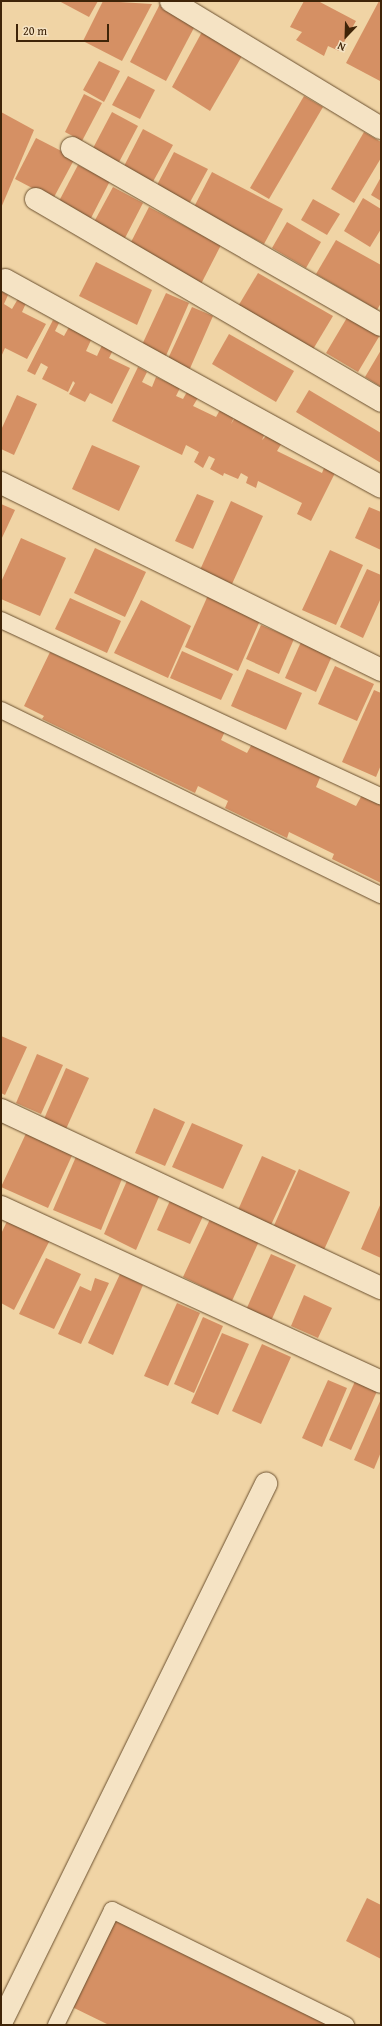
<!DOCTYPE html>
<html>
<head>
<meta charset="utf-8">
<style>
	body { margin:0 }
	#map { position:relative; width:382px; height:2026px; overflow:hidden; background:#f0d4a5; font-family:"Gentium Book Plus",serif }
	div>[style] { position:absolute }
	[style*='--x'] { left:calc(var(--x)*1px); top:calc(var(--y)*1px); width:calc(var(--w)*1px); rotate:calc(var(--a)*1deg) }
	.building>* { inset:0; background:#d59064 }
	.roads { filter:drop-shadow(0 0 1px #6b502f) drop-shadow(0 0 1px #6b502f) }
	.service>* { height:16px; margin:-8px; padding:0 8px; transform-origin:8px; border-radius:8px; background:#f5e3c4 }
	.minor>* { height:22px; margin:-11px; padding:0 11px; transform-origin:11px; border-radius:11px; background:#f5e3c4 }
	span { translate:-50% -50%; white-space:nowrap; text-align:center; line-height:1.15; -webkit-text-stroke:3px #f5e3c4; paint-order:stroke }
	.frame { position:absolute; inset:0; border:2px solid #3f2408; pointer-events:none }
	.north { position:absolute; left:326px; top:16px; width:40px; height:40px; -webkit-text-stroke:3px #f5e3c4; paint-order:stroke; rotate:203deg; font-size:11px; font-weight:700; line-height:16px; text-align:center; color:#3f2408 }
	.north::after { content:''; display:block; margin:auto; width:14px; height:18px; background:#3f2408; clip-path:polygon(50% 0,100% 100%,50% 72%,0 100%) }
	.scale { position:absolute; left:16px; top:24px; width:93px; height:18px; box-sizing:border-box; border:2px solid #3f2408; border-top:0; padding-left:5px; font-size:12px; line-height:14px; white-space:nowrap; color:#3f2408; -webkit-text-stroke:3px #f5e3c4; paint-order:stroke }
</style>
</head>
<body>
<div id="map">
	<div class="building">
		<i style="clip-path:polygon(59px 1px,98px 1px,89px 17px)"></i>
		<i style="clip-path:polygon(103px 1px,152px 4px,122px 61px,83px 41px)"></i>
		<i style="clip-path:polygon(304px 1px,318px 1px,356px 21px,339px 51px,328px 46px,324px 56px,296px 40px,302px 32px,290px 27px)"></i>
		<i style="clip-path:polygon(379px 1px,381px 1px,380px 81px,346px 63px)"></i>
		<i style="clip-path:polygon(160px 4px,196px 24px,166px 81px,130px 62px)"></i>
		<i style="clip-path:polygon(203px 30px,242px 56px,210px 111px,172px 87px)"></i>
		<i style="clip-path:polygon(99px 61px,120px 71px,104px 102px,83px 90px)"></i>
		<i style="clip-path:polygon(128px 76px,155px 90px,140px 119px,112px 105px)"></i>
		<i style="clip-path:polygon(84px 94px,102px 103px,82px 141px,65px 132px)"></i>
		<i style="clip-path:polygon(304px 96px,323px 107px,269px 199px,250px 188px)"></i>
		<i style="clip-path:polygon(1px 112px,34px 130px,1px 208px)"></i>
		<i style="clip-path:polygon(112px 112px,138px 126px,117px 166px,91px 152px)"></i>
		<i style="clip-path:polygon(143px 129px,173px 145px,149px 189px,120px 174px)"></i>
		<i style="clip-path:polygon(364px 132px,381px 142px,381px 158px,354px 203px,331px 189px)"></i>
		<i style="clip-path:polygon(36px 138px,75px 158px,53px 199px,15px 179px)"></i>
		<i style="clip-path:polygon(174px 152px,208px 169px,189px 204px,156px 187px)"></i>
		<i style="clip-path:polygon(78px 165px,110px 181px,90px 220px,58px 203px)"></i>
		<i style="clip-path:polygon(212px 172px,283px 209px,264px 244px,194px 207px)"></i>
		<i style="clip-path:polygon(381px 177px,381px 201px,371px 195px)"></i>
		<i style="clip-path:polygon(113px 187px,143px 203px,125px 238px,94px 222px)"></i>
		<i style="clip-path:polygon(363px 198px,381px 209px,381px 229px,370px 247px,344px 231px)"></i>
		<i style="clip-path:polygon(313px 199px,340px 214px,327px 235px,301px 220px)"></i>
		<i style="clip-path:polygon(149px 207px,221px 245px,201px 284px,129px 246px)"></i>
		<i style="clip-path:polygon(287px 222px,321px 242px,306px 268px,272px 248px)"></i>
		<i style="clip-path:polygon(336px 240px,381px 265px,381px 303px,377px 310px,316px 274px)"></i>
		<i style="clip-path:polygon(96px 262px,152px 290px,137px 325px,79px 296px)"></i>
		<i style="clip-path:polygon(258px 273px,333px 316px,309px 356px,234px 313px)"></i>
		<i style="clip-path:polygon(1px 291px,8px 295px,4px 304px,12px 309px,19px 297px,27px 301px,22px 312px,46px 324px,27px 359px,5px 348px,1px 357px)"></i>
		<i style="clip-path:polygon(166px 293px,189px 303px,165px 358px,141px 347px)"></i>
		<i style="clip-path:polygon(192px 307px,213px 316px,188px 373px,166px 363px)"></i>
		<i style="clip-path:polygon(348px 316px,380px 335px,358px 372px,326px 353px)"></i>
		<i style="clip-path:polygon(53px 320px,59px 323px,55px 331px,64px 336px,69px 327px,92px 338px,86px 351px,97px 356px,103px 343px,114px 348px,109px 358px,130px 368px,112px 404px,90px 393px,85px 402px,69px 394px,75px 383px,73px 381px,68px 392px,42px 379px,48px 367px,41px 363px,35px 375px,27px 371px)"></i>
		<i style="clip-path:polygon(229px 334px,294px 371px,276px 402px,212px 364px)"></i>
		<i style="clip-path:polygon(381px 350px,381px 387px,365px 377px)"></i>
		<i style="clip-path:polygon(138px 367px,147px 372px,142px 382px,152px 387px,156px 377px,180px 388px,176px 396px,183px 399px,188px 390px,199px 396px,193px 406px,216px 417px,221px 408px,235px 415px,231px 424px,236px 416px,266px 431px,262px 440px,268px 434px,283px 441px,277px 451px,322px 473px,324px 468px,335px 473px,311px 521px,297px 514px,302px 503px,258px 481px,256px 488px,246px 483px,248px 477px,241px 473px,238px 479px,224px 473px,223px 476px,210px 469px,215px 459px,209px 456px,203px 468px,194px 462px,199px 452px,186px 445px,182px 455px,112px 421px)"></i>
		<i style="clip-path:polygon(309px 390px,381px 433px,381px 463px,296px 412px)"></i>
		<i style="clip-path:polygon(17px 395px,37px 404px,14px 455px,1px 449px,1px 430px)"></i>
		<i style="clip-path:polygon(92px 445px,140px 466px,119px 511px,72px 489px)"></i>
		<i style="clip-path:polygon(197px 494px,214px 501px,193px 549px,175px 541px)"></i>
		<i style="clip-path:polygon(231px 501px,263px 516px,232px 584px,200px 570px)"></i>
		<i style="clip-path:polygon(1px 504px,15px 510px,1px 540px)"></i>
		<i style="clip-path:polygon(369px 507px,381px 512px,381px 550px,355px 538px)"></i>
		<i style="clip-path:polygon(21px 538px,66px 558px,40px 616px,1px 599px,1px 582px)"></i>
		<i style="clip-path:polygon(95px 548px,146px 572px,125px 617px,74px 593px)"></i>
		<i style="clip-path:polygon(330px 550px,363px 565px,336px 625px,302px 610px)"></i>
		<i style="clip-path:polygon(367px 569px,381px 575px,381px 598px,363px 638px,340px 627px)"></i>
		<i style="clip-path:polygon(209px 593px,262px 616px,238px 671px,185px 647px)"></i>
		<i style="clip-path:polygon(70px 598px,121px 621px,107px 653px,55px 629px)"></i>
		<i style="clip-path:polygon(141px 600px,191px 626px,168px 678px,114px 653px)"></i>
		<i style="clip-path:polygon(261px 625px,294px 639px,279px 674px,246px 659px)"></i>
		<i style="clip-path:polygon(301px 642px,332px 656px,316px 692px,285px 678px)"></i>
		<i style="clip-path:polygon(182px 651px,233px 674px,221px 700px,170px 678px)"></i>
		<i style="clip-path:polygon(50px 652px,69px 661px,72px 654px,139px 687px,137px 692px,154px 700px,156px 695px,226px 729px,221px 740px,247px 753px,253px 742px,321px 775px,316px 787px,356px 806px,362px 795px,381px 804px,381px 883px,332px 859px,334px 854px,289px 832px,287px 838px,225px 808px,228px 801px,198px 786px,195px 793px,42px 719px,44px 716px,24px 706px)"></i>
		<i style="clip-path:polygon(335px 666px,374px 684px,357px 721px,318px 704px)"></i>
		<i style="clip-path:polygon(247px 669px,302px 693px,286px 730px,231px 706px)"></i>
		<i style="clip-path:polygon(374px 690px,381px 693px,381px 765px,376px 777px,342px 762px)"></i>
		<i style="clip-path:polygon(1px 1036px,27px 1047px,5px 1095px,1px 1093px)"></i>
		<i style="clip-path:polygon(37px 1054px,63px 1065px,41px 1114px,16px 1103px)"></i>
		<i style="clip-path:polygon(66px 1068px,89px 1078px,66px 1129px,44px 1119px)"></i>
		<i style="clip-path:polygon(154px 1108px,185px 1122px,165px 1166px,135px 1153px)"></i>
		<i style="clip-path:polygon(192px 1123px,243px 1145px,223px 1189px,172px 1167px)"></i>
		<i style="clip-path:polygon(29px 1127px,75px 1149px,48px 1208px,1px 1187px)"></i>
		<i style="clip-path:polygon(78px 1152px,124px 1174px,101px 1230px,53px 1210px)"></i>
		<i style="clip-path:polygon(262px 1156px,296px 1171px,271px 1225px,238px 1210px)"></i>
		<i style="clip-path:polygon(299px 1169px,350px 1192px,323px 1252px,272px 1230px)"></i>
		<i style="clip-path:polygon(129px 1176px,161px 1192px,136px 1250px,104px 1234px)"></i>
		<i style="clip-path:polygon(172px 1196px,205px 1212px,190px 1244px,157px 1230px)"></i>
		<i style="clip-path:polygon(381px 1203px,381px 1258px,361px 1249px)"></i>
		<i style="clip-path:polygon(211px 1217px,260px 1239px,232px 1301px,183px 1277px)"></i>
		<i style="clip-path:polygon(8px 1219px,50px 1240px,14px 1310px,1px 1303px,1px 1234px)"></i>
		<i style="clip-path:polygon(271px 1254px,296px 1265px,271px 1321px,246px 1310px)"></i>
		<i style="clip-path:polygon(46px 1258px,81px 1274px,54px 1329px,19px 1314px)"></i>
		<i style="clip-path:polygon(120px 1274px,143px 1285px,113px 1355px,88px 1343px)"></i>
		<i style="clip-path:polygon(95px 1278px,109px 1283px,81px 1344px,58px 1334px,80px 1286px,91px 1291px)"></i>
		<i style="clip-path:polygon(304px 1295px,332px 1308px,318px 1338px,291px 1326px)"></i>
		<i style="clip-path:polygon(177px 1303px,200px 1313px,168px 1386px,144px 1376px)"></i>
		<i style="clip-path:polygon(203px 1317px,223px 1326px,194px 1393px,174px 1384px)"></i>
		<i style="clip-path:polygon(222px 1333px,249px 1344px,218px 1415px,191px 1403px)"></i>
		<i style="clip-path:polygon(262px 1344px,291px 1357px,261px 1424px,232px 1411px)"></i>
		<i style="clip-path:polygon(356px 1379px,378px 1389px,351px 1450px,329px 1440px)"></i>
		<i style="clip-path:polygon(328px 1380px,347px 1388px,322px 1447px,302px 1438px)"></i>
		<i style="clip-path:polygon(381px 1399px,381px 1452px,374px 1469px,354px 1460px)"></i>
		<i style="clip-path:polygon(367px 1898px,381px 1905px,381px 1959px,346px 1941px)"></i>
		<i style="clip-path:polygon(115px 1912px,337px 2025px,109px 2025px,68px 2005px)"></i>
	</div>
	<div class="roads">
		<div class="service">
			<i style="--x:1;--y:620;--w:419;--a:24.9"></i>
			<i style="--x:1;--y:710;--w:423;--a:26"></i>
			<i style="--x:56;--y:2025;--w:128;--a:-64"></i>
			<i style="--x:112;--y:1910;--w:261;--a:26.2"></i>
		</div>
		<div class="minor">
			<i style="--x:171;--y:1;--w:245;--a:31.2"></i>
			<i style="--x:72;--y:148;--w:356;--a:29.8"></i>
			<i style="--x:36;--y:199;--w:400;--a:30.3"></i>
			<i style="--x:5;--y:280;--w:429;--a:28.8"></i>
			<i style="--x:1;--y:483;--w:424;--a:26.2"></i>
			<i style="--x:1;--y:1110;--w:420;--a:25.1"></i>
			<i style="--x:1;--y:1207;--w:418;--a:24.7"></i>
			<i style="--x:1;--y:2023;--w:601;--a:-63.82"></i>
		</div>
	</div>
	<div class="frame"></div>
	<div class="north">N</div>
	<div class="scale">20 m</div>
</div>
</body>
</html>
